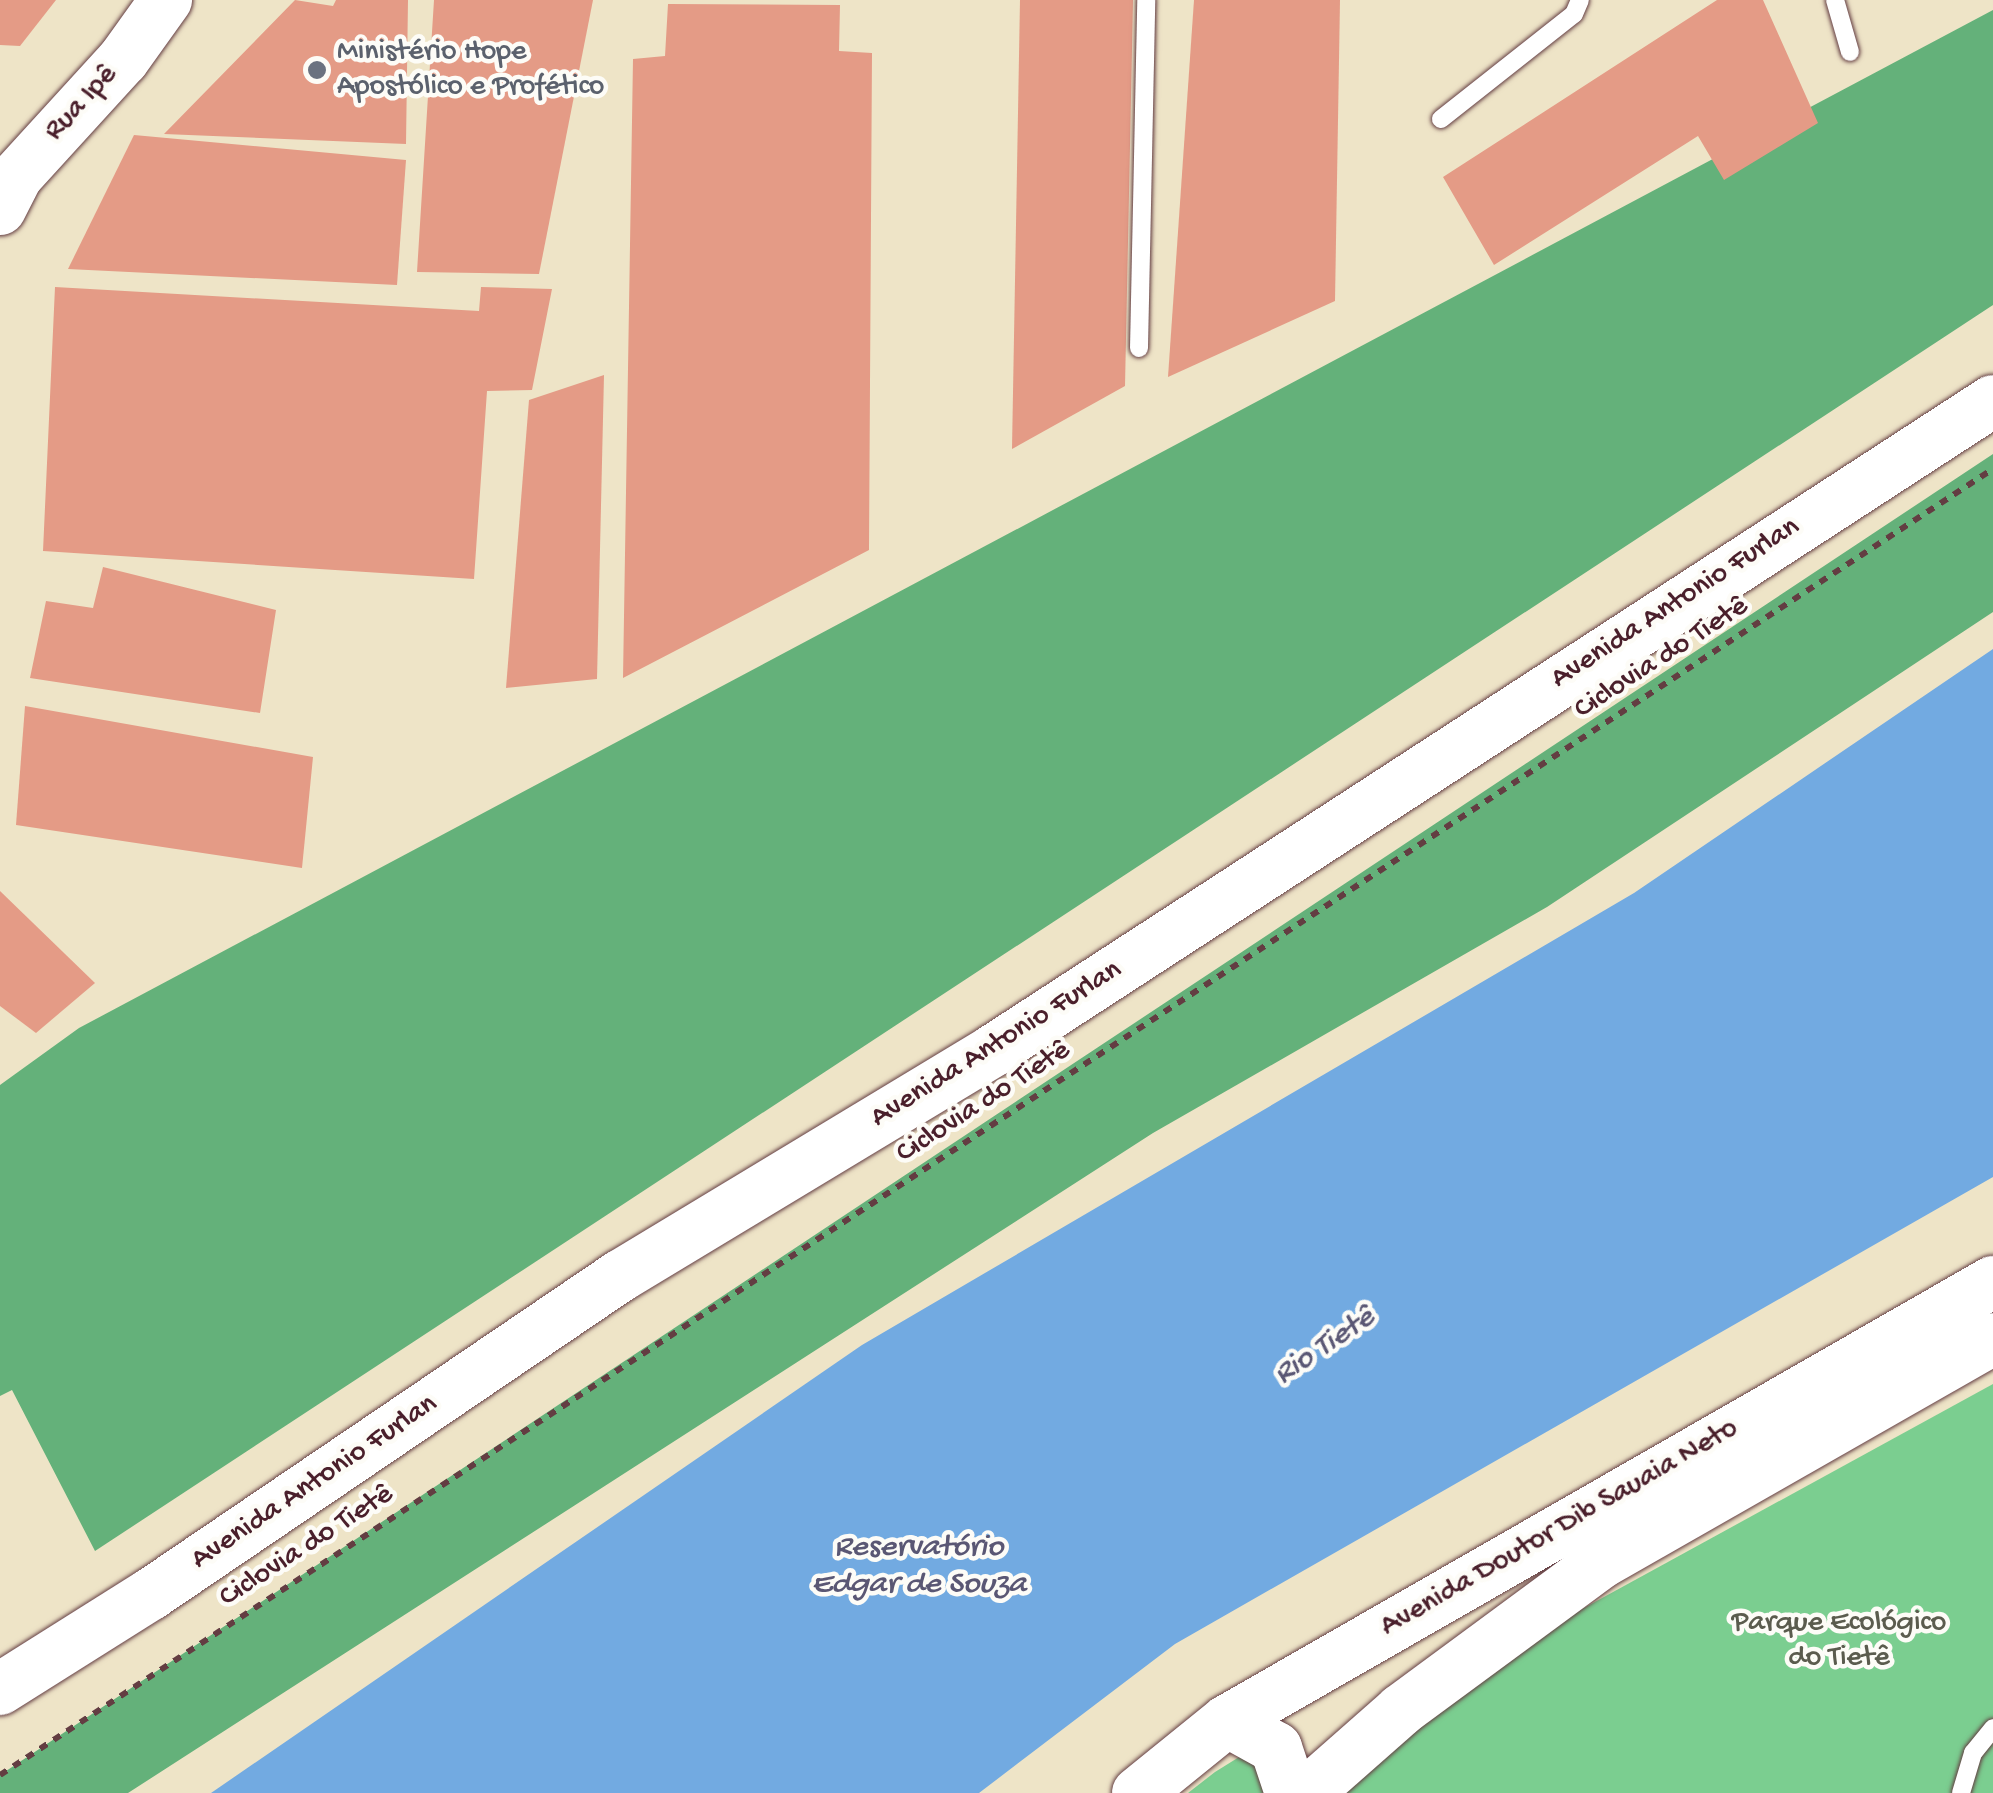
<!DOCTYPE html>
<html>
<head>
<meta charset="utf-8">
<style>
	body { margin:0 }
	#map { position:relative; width:1993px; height:1793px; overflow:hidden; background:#eee4c7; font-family:"Gochi Hand",sans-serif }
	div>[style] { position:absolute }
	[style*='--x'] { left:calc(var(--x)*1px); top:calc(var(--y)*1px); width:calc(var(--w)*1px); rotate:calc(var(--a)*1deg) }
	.green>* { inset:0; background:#7bce90 }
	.forest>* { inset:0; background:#64b17a }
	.water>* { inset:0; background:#72aae1 }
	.building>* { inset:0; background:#e49b86 }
	.path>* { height:6px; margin-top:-3px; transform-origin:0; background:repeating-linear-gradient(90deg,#633d42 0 8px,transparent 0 16px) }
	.roads { filter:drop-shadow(0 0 2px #633d42) drop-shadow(0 0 2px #633d42) }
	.lane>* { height:18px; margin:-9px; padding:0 9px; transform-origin:9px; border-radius:9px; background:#fff }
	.secondary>* { height:52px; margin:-26px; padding:0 26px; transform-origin:26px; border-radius:26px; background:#fff }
	.dots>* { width:28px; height:28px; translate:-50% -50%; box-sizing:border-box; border:5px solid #fdfcf7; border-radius:50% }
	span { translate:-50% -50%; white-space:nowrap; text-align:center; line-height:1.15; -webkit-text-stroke:9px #fdfcf7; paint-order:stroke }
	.worship-label { font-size:30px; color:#5b616d }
	.left { translate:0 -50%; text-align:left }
	.street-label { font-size:30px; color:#4a1f2b }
	.park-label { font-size:30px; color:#5b5c4e }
	.water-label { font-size:32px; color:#5a5774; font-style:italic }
</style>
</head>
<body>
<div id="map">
	<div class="green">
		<i style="clip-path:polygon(1993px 1384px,1993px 1793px,1330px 1793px,1540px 1632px)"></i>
		<i style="clip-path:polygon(1252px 1749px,1268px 1793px,1188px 1793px,1215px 1772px)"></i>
	</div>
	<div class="forest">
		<i style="clip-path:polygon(1993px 10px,1993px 305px,95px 1551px,12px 1390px,0 1396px,0 1085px,79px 1028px)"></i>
		<i style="clip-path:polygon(1993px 454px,1993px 612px,1547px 907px,1153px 1133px,128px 1793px,0 1793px,0 1775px)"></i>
	</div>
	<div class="water">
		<i style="clip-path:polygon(1993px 649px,1993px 1177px,1175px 1644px,979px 1793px,211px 1793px,862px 1345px,1634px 893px)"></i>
	</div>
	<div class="building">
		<i style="clip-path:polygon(0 0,56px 0,20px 46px,0 45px)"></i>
		<i style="clip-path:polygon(295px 0,333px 6px,336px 0,408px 0,406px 144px,164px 134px)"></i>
		<i style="clip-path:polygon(434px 0,593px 0,539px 274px,417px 272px)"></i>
		<i style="clip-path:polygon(1020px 0,1133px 0,1125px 386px,1012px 449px)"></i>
		<i style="clip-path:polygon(1194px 0,1340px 0,1335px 301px,1168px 377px)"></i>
		<i style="clip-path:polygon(1717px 0,1763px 0,1818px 123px,1724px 180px,1698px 136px,1494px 265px,1443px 177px)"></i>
		<i style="clip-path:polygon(668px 4px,840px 5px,839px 51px,872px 53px,869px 550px,623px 678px,633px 59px,665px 56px)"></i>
		<i style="clip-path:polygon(134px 135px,406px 160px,397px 285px,68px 269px)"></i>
		<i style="clip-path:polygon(55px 287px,479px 311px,481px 287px,552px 289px,532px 390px,487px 391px,474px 579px,43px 551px)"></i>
		<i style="clip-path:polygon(604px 375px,597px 679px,506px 688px,529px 400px)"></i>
		<i style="clip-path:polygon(103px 567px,276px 610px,260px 713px,30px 678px,46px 601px,93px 608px)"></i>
		<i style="clip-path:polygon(25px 706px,313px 757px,302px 868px,16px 825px)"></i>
		<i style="clip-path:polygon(0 891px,95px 983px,36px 1033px,0 1006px)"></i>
	</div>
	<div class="path">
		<i style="--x:0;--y:1775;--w:2383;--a:-33.24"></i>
	</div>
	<div class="roads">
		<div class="lane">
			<i style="--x:1835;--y:0;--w:54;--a:73.9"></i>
			<i style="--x:1441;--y:119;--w:169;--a:-38.3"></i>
			<i style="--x:1574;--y:14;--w:15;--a:-67"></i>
			<i style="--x:1139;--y:348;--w:348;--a:-88.8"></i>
			<i style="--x:1961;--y:1793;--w:42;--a:-73.3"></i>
			<i style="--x:1973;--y:1753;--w:32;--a:-51"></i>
		</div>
		<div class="secondary">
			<i style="--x:0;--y:209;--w:36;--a:-63"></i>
			<i style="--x:16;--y:177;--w:159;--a:-47.6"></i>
			<i style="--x:123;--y:60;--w:74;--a:-54.4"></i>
			<i style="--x:0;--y:1689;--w:178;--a:-32.2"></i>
			<i style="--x:151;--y:1594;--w:567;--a:-34.14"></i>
			<i style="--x:620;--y:1276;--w:437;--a:-31.1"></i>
			<i style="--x:994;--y:1050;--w:1191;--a:-33.01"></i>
			<i style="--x:1227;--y:1721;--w:56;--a:28.9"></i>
			<i style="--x:1276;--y:1748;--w:47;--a:71.6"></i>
			<i style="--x:1138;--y:1793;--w:114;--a:-39"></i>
			<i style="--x:1227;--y:1721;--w:883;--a:-29.82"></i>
			<i style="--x:1307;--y:1793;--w:125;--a:-41.4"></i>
			<i style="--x:1401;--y:1710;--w:250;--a:-36.4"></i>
			<i style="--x:1602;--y:1562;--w:450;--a:-29.7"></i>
		</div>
	</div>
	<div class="dots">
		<i style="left:317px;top:70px;background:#6b7280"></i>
	</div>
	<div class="worship-label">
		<span class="left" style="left:337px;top:70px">Ministério Hope<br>Apostólico e Profético</span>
	</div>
	<div class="street-label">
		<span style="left:82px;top:104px;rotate:-47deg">Rua Ipê</span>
		<span style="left:1676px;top:604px;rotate:-33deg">Avenida Antonio Furlan</span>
		<span style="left:1662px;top:659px;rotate:-33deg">Ciclovia do Tietê</span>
		<span style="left:997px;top:1045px;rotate:-32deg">Avenida Antonio Furlan</span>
		<span style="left:984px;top:1103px;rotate:-33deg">Ciclovia do Tietê</span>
		<span style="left:315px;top:1483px;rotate:-34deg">Avenida Antonio Furlan</span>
		<span style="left:1560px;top:1529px;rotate:-30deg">Avenida Doutor Dib Sauaia Neto</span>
		<span style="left:307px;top:1547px;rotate:-33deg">Ciclovia do Tietê</span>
	</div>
	<div class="park-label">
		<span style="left:1839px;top:1641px">Parque Ecológico<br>do Tietê</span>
	</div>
	<div class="water-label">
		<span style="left:1325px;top:1347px;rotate:-34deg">Rio Tietê</span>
		<span style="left:919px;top:1567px">Reservatório<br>Edgar de Souza</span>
	</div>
</div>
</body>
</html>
